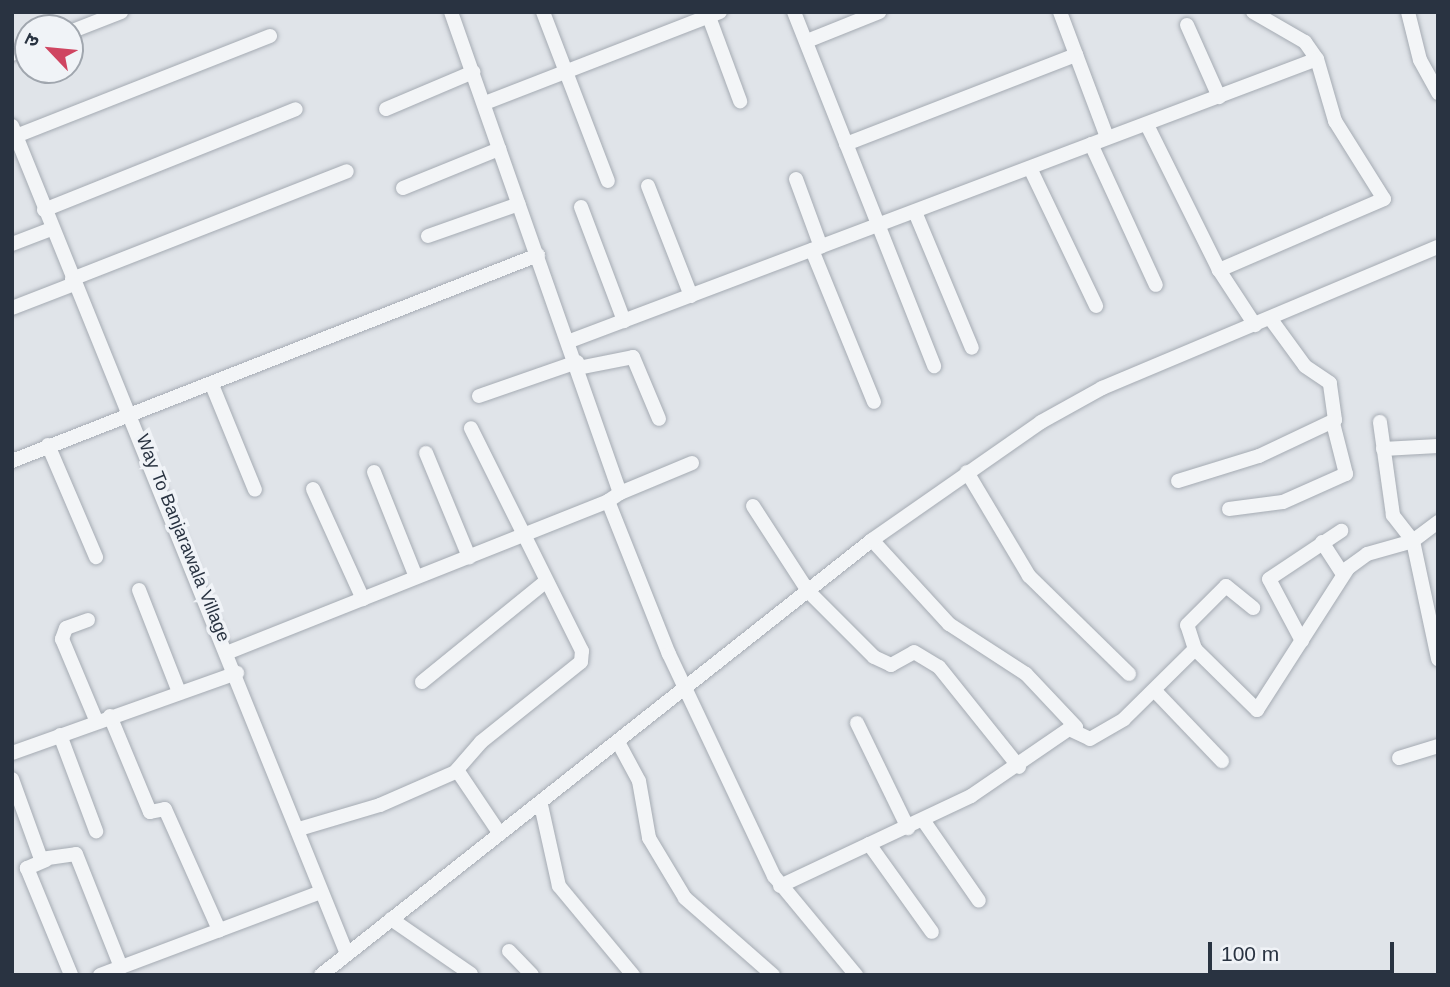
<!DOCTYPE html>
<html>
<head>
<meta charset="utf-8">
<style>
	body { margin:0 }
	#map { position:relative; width:1450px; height:987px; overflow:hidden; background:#e0e4e9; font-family:Helvetica,"Noto Sans Devanagari",sans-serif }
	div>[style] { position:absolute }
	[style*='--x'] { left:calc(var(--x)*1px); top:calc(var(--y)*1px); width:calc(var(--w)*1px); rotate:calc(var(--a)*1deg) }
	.roads { filter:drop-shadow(0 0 2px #a5abb3) drop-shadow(0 0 2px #a5abb3) }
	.minor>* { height:14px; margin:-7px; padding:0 7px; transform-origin:7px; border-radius:7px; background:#f3f5f7 }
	span { translate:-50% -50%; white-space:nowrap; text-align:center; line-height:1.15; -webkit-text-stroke:7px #f0f3f7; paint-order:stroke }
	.street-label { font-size:18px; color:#293341 }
	.frame { position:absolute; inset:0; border:14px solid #293341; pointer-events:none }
	.north { position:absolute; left:14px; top:14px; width:70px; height:70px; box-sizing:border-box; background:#f0f3f7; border:2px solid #a0a6ae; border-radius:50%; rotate:296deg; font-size:19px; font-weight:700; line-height:28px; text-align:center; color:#293341 }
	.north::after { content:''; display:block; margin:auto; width:24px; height:32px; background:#cf4561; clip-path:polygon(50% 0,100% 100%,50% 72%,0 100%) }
	.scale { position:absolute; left:1208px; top:942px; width:186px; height:32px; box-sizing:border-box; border:4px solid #293341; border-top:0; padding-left:9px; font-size:21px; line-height:24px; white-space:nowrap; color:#293341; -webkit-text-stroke:5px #f0f3f7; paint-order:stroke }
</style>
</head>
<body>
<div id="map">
	<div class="roads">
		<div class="minor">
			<i style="--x:451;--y:12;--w:510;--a:70.64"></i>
			<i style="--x:620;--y:493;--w:14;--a:146"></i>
			<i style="--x:608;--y:501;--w:165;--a:68.3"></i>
			<i style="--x:669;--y:654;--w:246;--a:64.7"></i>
			<i style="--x:774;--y:876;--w:129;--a:50.4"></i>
			<i style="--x:543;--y:12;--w:181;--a:69"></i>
			<i style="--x:794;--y:12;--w:381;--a:68.4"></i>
			<i style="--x:1060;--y:12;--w:134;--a:69.4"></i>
			<i style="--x:1253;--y:12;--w:60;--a:30"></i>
			<i style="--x:1305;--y:42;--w:21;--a:55"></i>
			<i style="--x:1408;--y:12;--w:49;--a:76"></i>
			<i style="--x:1420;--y:60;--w:38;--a:61"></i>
			<i style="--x:709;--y:17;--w:90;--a:69.7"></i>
			<i style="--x:1187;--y:25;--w:79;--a:66"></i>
			<i style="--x:70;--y:32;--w:55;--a:-21.4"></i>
			<i style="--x:807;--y:41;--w:78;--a:-21.9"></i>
			<i style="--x:12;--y:54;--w:17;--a:-21"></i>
			<i style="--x:485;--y:103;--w:252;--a:-21.2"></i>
			<i style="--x:386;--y:109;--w:95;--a:-23"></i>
			<i style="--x:12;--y:126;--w:893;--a:67.97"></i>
			<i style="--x:16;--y:136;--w:273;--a:-21.5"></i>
			<i style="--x:846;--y:144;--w:247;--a:-21.2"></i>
			<i style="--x:1091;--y:144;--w:155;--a:65.3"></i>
			<i style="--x:1030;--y:168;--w:153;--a:64.4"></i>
			<i style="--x:796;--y:179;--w:72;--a:69.8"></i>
			<i style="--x:648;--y:186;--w:118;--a:68.6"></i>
			<i style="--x:403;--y:188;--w:104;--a:-22.1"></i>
			<i style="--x:581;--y:207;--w:122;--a:69.3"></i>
			<i style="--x:44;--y:210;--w:271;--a:-21.8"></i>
			<i style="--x:915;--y:212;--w:147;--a:67.3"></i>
			<i style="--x:428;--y:236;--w:96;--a:-19.4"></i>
			<i style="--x:12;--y:244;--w:42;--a:-21"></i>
			<i style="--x:812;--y:250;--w:164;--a:67.8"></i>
			<i style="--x:1219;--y:270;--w:66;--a:56.8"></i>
			<i style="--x:72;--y:279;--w:295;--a:-21.4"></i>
			<i style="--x:12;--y:308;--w:66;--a:-21.2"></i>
			<i style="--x:570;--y:341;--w:798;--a:-20.68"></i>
			<i style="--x:1317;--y:59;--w:65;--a:73.8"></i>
			<i style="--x:1335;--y:121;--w:92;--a:57.9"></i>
			<i style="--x:1384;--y:199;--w:180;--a:156.7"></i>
			<i style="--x:1219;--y:270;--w:162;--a:-116.4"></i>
			<i style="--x:578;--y:368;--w:56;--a:-11.3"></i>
			<i style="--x:633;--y:357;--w:67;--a:67.2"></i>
			<i style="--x:212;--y:385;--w:113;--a:67.7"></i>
			<i style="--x:479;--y:396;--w:104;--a:-19.1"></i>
			<i style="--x:48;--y:445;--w:122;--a:66.8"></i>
			<i style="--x:1383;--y:449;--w:55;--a:-3.1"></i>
			<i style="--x:426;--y:453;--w:113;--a:67.5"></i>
			<i style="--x:12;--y:461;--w:565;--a:-21.39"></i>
			<i style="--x:374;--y:472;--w:113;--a:68.2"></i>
			<i style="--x:967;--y:472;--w:121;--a:59.2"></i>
			<i style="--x:1029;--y:576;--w:140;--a:44.4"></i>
			<i style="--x:1178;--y:481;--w:85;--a:-17.2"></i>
			<i style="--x:1259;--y:456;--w:84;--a:-25.3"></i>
			<i style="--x:1335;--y:420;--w:37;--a:-98"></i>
			<i style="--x:1330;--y:383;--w:30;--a:-146"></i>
			<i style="--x:1305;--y:366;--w:59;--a:-126.1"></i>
			<i style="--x:313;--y:489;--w:121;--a:65.6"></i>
			<i style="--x:620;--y:493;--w:78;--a:-22.6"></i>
			<i style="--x:753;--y:506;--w:101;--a:57.1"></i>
			<i style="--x:808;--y:591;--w:93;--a:45"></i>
			<i style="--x:874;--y:657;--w:19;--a:25"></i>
			<i style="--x:891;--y:665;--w:26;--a:-29"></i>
			<i style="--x:914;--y:652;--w:29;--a:31"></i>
			<i style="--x:939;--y:667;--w:128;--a:51.3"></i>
			<i style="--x:1229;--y:509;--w:54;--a:-7.4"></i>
			<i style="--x:1283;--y:502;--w:69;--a:-24"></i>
			<i style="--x:1346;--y:474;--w:53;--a:-104.3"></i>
			<i style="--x:1438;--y:522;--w:31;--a:143"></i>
			<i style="--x:1413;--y:541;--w:121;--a:78"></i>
			<i style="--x:872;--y:540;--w:114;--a:47.5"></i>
			<i style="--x:949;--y:624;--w:92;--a:33"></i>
			<i style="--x:1026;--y:674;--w:73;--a:46.7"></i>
			<i style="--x:1322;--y:542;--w:38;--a:57"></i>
			<i style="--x:139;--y:590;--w:110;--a:68.6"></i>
			<i style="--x:88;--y:620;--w:23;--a:160"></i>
			<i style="--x:66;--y:628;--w:12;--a:110"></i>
			<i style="--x:62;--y:639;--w:88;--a:67.2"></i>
			<i style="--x:1302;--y:641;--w:70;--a:-118"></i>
			<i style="--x:1269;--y:579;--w:87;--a:-33.7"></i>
			<i style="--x:1195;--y:649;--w:87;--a:44.5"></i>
			<i style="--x:1257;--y:710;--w:169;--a:-57.3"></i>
			<i style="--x:1348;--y:568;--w:24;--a:-36"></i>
			<i style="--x:1367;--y:554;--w:48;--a:-15.8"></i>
			<i style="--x:1413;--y:541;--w:33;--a:-128"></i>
			<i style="--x:1393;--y:515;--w:94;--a:-98"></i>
			<i style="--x:229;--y:652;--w:408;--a:-21.7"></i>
			<i style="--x:422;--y:682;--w:159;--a:-39.1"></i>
			<i style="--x:1155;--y:691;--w:97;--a:46.3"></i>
			<i style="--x:110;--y:716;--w:104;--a:67.4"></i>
			<i style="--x:150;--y:812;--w:15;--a:-11"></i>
			<i style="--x:165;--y:809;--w:133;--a:65.9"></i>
			<i style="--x:857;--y:723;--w:117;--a:64.1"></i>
			<i style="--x:60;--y:735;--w:103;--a:69.4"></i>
			<i style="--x:618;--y:742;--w:44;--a:61.7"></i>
			<i style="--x:639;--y:781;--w:58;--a:80"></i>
			<i style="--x:649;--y:838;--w:70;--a:59"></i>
			<i style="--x:685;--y:898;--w:117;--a:41.2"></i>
			<i style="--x:12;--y:753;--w:239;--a:-19.6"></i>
			<i style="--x:1399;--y:758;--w:41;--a:-17.1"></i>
			<i style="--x:457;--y:770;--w:77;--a:56.1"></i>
			<i style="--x:12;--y:779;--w:85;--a:70.1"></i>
			<i style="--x:41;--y:859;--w:35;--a:-8"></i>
			<i style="--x:76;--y:854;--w:122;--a:68.3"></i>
			<i style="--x:541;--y:805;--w:83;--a:77.5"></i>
			<i style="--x:559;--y:886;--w:116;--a:50.3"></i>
			<i style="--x:923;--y:820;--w:98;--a:55.3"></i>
			<i style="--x:299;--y:829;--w:84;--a:-16.5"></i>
			<i style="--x:380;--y:805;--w:82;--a:-23.7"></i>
			<i style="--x:455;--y:772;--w:40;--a:-49"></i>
			<i style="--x:481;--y:742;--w:128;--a:-38.7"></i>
			<i style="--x:581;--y:662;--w:11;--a:-85"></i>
			<i style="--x:582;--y:651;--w:249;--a:-116.5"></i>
			<i style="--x:869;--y:844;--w:108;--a:54.4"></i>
			<i style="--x:46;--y:860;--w:21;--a:157"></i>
			<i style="--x:27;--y:868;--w:116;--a:67.6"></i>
			<i style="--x:780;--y:886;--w:211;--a:-25.2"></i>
			<i style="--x:971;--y:796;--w:119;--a:-34.4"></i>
			<i style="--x:1069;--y:729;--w:23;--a:25"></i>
			<i style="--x:1090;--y:739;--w:39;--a:-30"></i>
			<i style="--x:1124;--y:719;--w:100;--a:-44.6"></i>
			<i style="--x:1195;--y:649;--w:25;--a:-108"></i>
			<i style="--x:1187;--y:625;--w:55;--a:-45"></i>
			<i style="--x:1226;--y:586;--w:35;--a:39"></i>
			<i style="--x:391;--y:919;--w:97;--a:34.5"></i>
			<i style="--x:509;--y:951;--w:33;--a:46"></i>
			<i style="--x:100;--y:975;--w:236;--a:-20.6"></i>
			<i style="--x:321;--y:975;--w:702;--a:-38.29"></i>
			<i style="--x:872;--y:540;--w:206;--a:-34.9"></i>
			<i style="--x:1041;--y:422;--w:70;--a:-29.1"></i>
			<i style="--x:1102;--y:388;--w:364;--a:-22.8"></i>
		</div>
	</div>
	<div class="street-label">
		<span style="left:183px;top:538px;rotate:68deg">Way To Banjarawala Village</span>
	</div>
	<div class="frame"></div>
	<div class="north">उ</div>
	<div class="scale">100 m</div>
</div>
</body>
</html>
